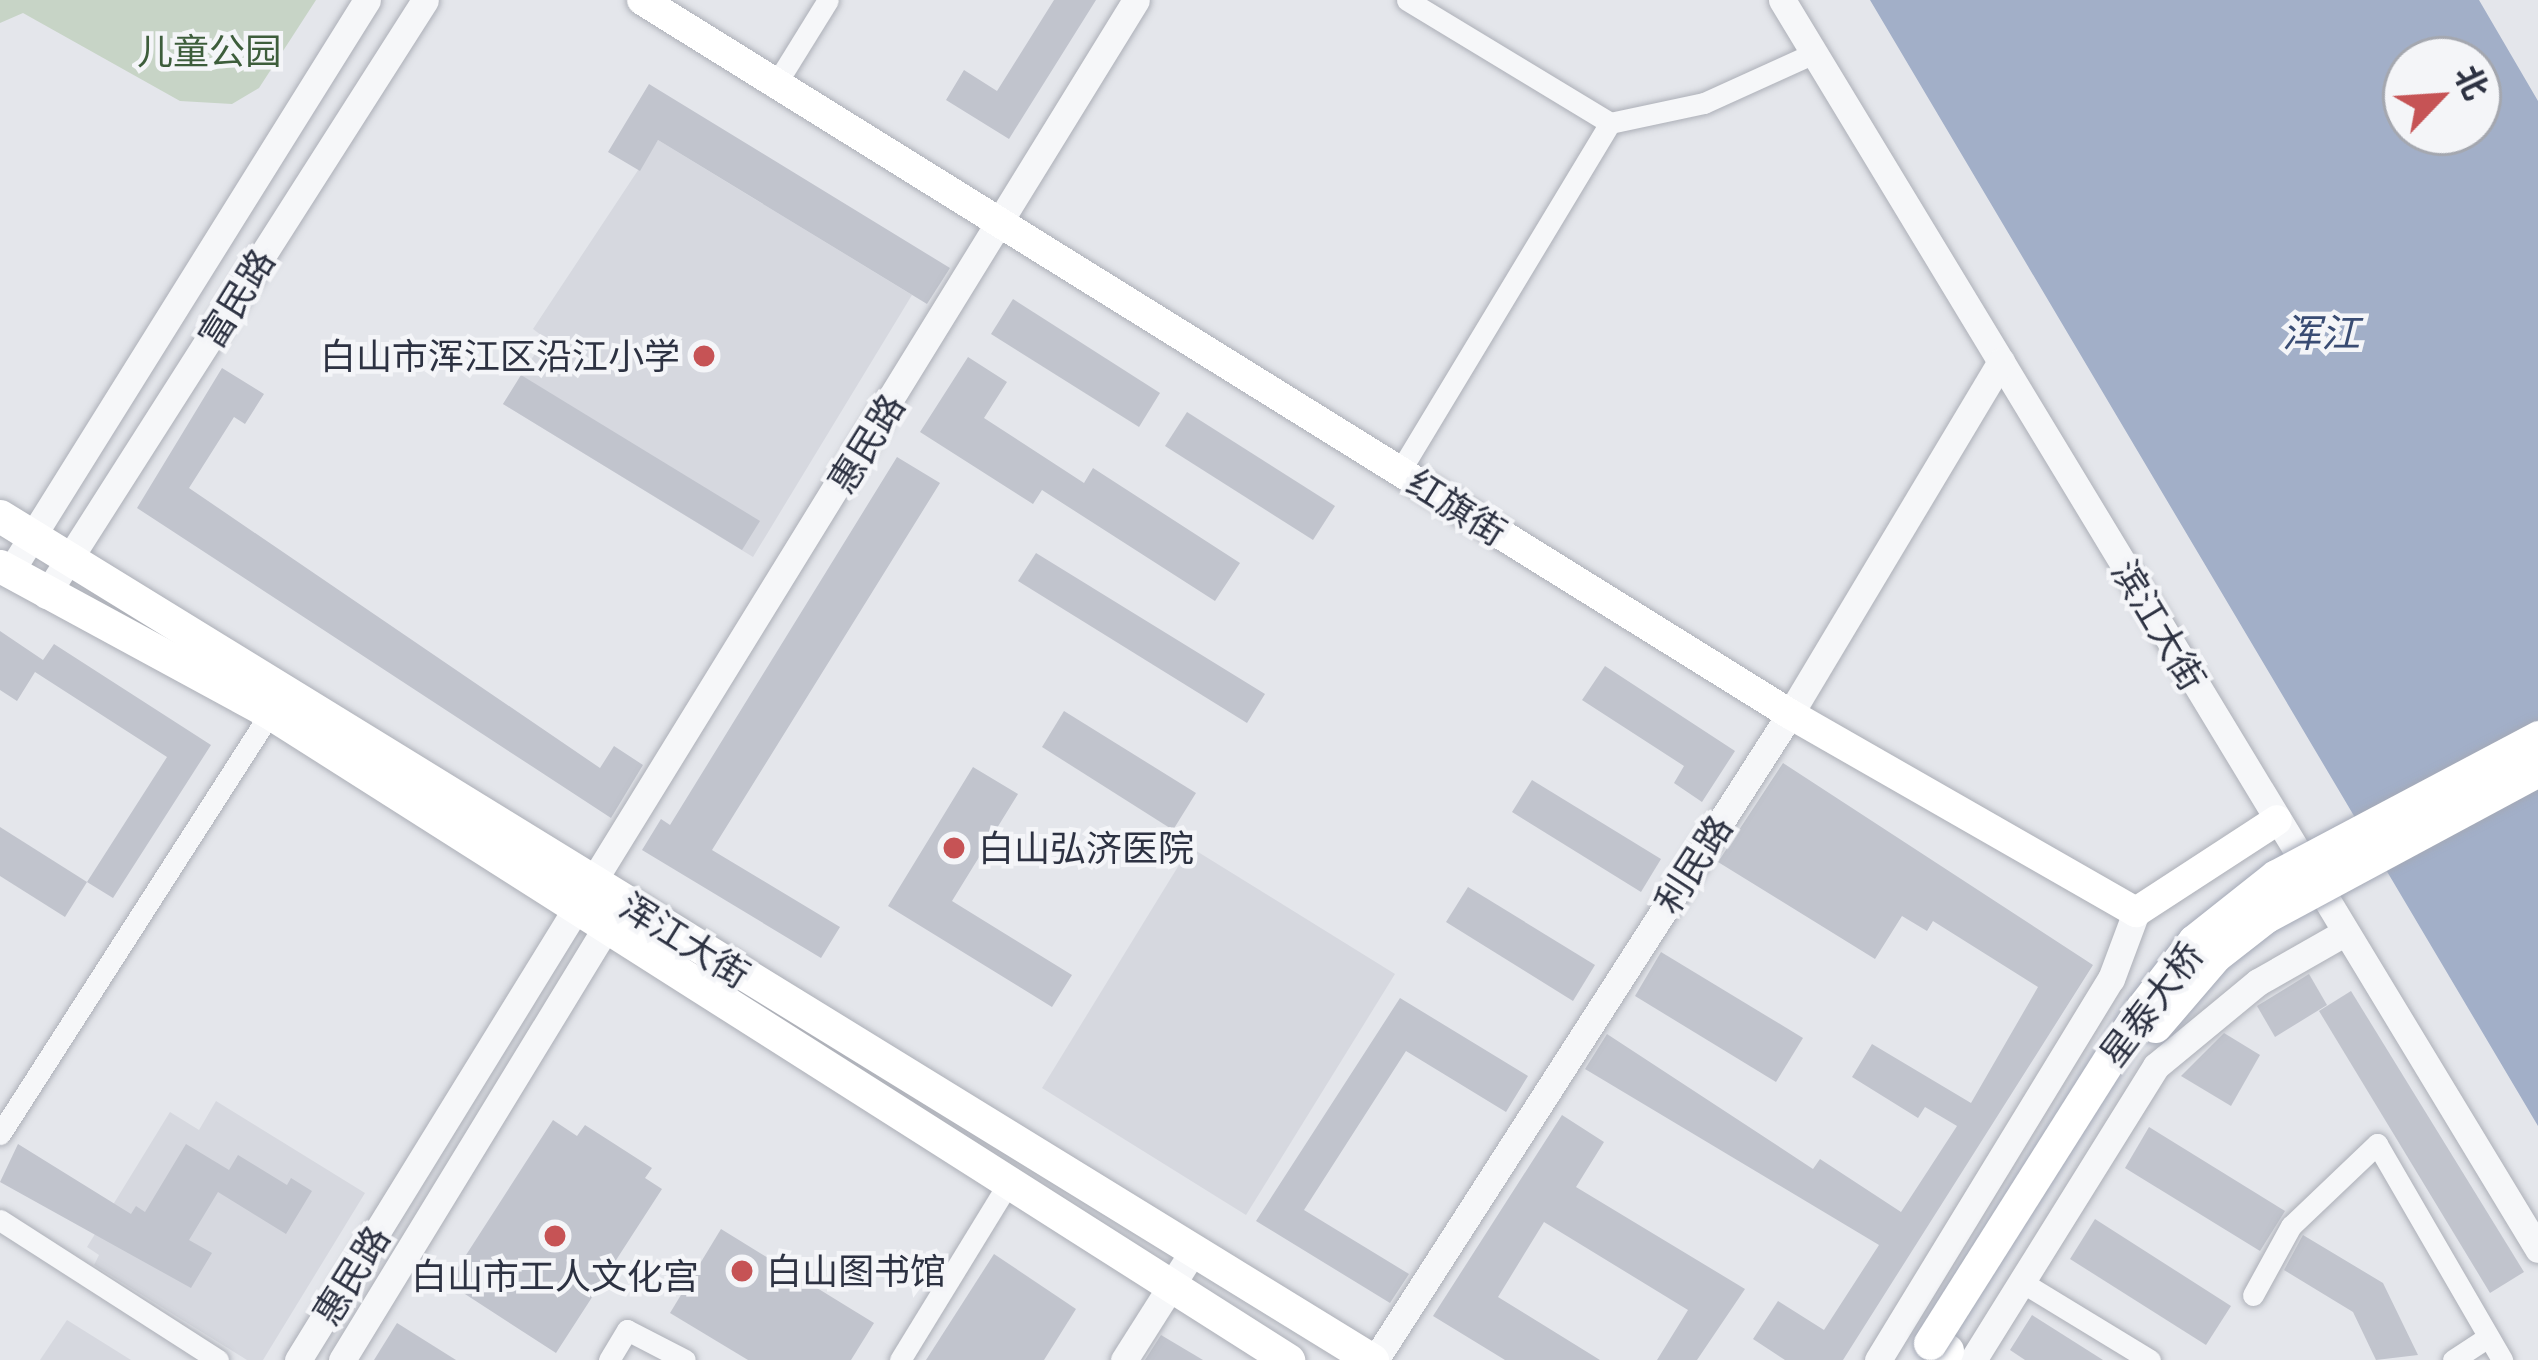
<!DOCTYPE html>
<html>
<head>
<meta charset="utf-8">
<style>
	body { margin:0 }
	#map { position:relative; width:2538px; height:1360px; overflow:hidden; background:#e4e6eb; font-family:"Noto Sans","Noto Sans SC",sans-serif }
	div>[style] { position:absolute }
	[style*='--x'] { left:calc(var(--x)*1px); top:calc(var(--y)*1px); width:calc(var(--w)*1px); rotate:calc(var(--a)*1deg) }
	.built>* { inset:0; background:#d6d8df }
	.green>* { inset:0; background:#c7d4c6 }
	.water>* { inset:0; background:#a2afc8 }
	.building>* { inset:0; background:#c1c4cd }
	.roads { filter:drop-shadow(0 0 3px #adb0b8) drop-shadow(0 0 3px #adb0b8) }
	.minor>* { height:21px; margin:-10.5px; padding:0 10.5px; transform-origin:10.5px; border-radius:10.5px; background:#f6f7f9 }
	.tertiary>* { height:27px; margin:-13.5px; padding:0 13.5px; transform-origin:13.5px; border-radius:13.5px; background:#f6f7f9 }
	.secondary>* { height:30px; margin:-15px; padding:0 15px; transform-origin:15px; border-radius:15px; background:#fff }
	.primary>* { height:33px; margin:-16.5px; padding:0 16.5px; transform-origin:16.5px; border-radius:16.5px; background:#fff }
	.bridges { filter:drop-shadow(0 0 3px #a4a9b6) drop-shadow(0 0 3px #a4a9b6) }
	.primary-bridge>* { height:33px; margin:-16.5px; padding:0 16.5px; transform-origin:16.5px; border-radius:16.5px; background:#fff }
	.dots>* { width:33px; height:33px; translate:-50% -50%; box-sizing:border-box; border:6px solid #f4f5f8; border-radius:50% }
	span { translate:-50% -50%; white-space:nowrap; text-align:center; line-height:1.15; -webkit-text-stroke:9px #f4f5f8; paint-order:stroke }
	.park-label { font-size:36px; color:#3d5d3b }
	.street-label { font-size:36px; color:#2d3242 }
	.poi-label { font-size:36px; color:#2d3242 }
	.right { translate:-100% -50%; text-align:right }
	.left { translate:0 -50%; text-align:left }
	.water-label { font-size:39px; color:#394c73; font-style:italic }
	.north { position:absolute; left:2382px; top:36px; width:120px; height:120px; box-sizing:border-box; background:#f4f5f8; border:3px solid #a4a7af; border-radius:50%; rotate:65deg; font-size:33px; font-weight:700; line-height:48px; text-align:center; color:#2d3242 }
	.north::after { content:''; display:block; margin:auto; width:42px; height:54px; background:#c65355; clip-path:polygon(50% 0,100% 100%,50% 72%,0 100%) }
</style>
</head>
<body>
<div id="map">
	<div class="built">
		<i style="clip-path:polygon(658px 140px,912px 295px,753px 557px,503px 404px,545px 338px,533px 329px)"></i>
		<i style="clip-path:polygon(1190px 847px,1395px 974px,1246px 1215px,1042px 1088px)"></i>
		<i style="clip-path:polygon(216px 1101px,365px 1193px,263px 1360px,247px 1360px,94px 1265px,99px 1255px,87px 1247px,170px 1112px,199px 1130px)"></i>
		<i style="clip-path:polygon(67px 1320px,131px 1360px,40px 1360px)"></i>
	</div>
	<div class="green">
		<i style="clip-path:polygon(0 0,316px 0,259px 88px,232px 104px,180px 101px,23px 13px,0 23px)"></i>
	</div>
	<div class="water">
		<i style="clip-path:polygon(evenodd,1870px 0,2479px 0,2538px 101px,2538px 1126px,1870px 0,2406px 60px,2478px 60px,2478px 132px,2406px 132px,2406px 60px)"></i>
	</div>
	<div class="building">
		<i style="clip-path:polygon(1054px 0,1096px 0,1009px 139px,946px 100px,964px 70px,997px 91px)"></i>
		<i style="clip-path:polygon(649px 84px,950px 268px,927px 304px,658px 140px,640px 171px,608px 152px)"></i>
		<i style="clip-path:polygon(1013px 299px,1160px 393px,1139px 427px,991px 334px)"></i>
		<i style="clip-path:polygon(968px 357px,1007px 382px,984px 418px,1084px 483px,1093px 468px,1240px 563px,1215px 601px,1042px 490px,1033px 504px,920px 432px)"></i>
		<i style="clip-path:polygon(222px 368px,264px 394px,245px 424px,234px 417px,189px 488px,600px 768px,614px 746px,643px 765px,611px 818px,137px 508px)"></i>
		<i style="clip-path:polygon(521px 375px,760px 521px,742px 550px,503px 404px)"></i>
		<i style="clip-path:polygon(1187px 412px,1335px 506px,1313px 540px,1165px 446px)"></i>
		<i style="clip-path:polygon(897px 457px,940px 483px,712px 850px,840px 927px,821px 958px,642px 850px,661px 819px,670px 825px)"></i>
		<i style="clip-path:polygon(1036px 553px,1265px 694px,1247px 723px,1018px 581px)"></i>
		<i style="clip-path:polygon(0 631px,43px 660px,54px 644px,211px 745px,113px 898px,87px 882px,167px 757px,35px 672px,17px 701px,0 690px)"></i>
		<i style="clip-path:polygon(1605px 666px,1735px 751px,1702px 802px,1674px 783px,1684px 766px,1582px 700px)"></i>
		<i style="clip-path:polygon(1064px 711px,1196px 793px,1173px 830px,1042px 747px)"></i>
		<i style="clip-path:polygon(1783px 763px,2093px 965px,1843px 1360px,1785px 1360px,1753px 1339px,1778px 1301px,1824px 1330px,1879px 1245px,1585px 1069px,1607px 1034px,1813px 1169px,1820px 1159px,1901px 1212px,1957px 1126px,1925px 1107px,1918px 1118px,1852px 1077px,1872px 1044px,1971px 1103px,2038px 987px,1933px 921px,1927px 931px,1902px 916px,1875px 959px,1718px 862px)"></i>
		<i style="clip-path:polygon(973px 767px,1018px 794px,952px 901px,1072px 975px,1052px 1007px,888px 906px)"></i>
		<i style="clip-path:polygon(1532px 780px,1661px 859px,1641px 892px,1512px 812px)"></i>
		<i style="clip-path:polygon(0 827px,87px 882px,65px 917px,0 876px)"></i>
		<i style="clip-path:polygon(1468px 887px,1595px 965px,1573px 1001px,1446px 922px)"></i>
		<i style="clip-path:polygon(1661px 952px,1803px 1038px,1776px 1082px,1635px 996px)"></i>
		<i style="clip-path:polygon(2309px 974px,2327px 1005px,2275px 1037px,2257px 1006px)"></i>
		<i style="clip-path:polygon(2351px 991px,2524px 1272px,2490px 1293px,2319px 1011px)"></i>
		<i style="clip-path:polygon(1400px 998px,1528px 1076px,1506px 1112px,1406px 1051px,1304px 1210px,1409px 1274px,1390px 1303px,1256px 1221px)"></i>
		<i style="clip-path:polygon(2224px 1033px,2260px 1055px,2231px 1106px,2181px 1076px)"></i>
		<i style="clip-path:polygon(1562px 1115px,1604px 1142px,1576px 1187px,1745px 1289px,1697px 1360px,1657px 1360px,1688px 1310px,1544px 1222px,1498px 1297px,1600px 1360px,1505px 1360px,1433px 1316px)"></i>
		<i style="clip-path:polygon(553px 1120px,577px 1136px,585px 1125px,652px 1168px,645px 1178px,662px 1189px,556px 1353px,448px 1283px)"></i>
		<i style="clip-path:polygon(2149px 1127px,2285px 1211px,2260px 1251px,2125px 1168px)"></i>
		<i style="clip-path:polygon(18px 1144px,131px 1214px,136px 1206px,145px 1212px,186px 1144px,229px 1170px,238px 1155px,287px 1185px,291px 1178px,312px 1191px,286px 1234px,218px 1192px,189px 1240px,212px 1253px,191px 1288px,0 1182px)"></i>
		<i style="clip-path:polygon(2095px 1219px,2231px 1306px,2206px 1345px,2070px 1259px)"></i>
		<i style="clip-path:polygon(721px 1229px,874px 1323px,851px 1360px,748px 1360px,670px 1313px)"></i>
		<i style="clip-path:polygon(2303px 1235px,2383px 1283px,2418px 1355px,2376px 1360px,2353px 1312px,2284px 1270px)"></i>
		<i style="clip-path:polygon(994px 1254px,1076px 1309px,1044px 1360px,926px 1360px)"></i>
		<i style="clip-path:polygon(2032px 1315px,2103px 1360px,2025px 1360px,2010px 1350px)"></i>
		<i style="clip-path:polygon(397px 1323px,456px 1360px,374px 1360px)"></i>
		<i style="clip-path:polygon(1161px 1335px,1203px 1360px,1145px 1360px)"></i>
	</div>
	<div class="roads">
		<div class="minor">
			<i style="--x:1407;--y:0;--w:237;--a:31.2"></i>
			<i style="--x:774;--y:87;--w:102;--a:-58.2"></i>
			<i style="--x:1400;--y:471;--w:406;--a:-58.9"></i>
			<i style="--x:1610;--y:123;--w:96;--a:-12"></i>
			<i style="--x:1704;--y:103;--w:121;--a:-24.4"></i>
			<i style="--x:0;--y:1134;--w:511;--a:-57.31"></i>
			<i style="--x:0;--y:1220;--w:259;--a:32.7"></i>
			<i style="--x:2020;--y:1281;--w:152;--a:31.3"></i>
			<i style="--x:2253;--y:1295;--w:79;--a:-61.2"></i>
			<i style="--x:2291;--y:1226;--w:119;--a:-43.6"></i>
			<i style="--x:2377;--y:1144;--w:250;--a:59.9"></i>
			<i style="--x:609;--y:1360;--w:35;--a:-59"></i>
			<i style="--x:627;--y:1330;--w:65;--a:27.3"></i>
			<i style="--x:900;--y:1360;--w:212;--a:-58.5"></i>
			<i style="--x:2453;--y:1360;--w:42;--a:-33.3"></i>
		</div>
		<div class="tertiary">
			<i style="--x:1782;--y:0;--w:1460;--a:58.81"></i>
			<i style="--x:10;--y:572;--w:674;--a:-58.03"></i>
			<i style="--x:46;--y:595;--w:705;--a:-57.5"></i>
			<i style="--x:298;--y:1360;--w:1597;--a:-58.36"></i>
			<i style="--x:342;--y:1360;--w:509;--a:-58.59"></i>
			<i style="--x:607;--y:926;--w:17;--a:-107"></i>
			<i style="--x:1124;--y:1360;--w:127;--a:-57.6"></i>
			<i style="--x:1375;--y:1360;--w:768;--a:-57.28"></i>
			<i style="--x:1790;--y:714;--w:411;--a:-59.1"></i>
			<i style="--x:1878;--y:1360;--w:447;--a:-58.6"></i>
			<i style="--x:2111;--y:979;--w:72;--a:-69.5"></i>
			<i style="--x:1973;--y:1360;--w:346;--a:-58.1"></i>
			<i style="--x:2156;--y:1066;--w:132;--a:-39.5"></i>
			<i style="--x:2258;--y:982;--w:99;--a:-29.7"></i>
		</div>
		<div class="secondary">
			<i style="--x:642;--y:0;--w:1352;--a:31.88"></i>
			<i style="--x:1790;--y:714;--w:399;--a:29.8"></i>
			<i style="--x:2136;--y:912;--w:168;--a:-33.1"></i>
		</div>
		<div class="primary">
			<i style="--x:0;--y:516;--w:1611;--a:31.6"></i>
			<i style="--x:0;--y:566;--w:306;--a:28.5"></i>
			<i style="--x:269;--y:712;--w:1208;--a:32.45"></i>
			<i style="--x:1942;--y:1360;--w:11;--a:-63"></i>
		</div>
	</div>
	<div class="bridges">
		<div class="primary-bridge">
			<i style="--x:2155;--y:1026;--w:92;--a:-49.4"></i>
			<i style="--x:2215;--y:956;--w:63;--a:-38"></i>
			<i style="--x:2265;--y:917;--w:310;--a:-28.3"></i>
			<i style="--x:1930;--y:1343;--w:396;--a:-57.7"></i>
			<i style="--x:2142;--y:1008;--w:85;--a:-52.2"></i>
			<i style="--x:2194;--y:941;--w:105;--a:-38.4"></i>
			<i style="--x:2276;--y:876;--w:297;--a:-27.9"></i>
		</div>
	</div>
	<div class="dots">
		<i style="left:704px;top:356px;background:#c65355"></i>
		<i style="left:954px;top:848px;background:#c65355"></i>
		<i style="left:555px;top:1236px;background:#c65355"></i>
		<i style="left:742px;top:1271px;background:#c65355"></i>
	</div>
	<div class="park-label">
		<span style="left:209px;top:51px">儿童公园</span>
	</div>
	<div class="street-label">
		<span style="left:236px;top:298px;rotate:-58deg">富民路</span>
		<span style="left:866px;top:443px;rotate:-58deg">惠民路</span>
		<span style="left:1457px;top:507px;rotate:32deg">红旗街</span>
		<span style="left:2159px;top:625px;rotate:59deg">滨江大街</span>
		<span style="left:1693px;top:864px;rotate:-57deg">利民路</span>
		<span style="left:685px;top:940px;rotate:32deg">浑江大街</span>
		<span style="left:2151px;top:1004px;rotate:-53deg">星泰大桥</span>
		<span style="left:351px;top:1275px;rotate:-58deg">惠民路</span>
	</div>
	<div class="poi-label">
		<span class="right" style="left:680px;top:356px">白山市浑江区沿江小学</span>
		<span class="left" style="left:978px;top:848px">白山弘济医院</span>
		<span class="left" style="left:766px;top:1271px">白山图书馆</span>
		<span style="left:555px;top:1276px">白山市工人文化宫</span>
	</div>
	<div class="water-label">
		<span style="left:2321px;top:332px">浑江</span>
	</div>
	<div class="north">北</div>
</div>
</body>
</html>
